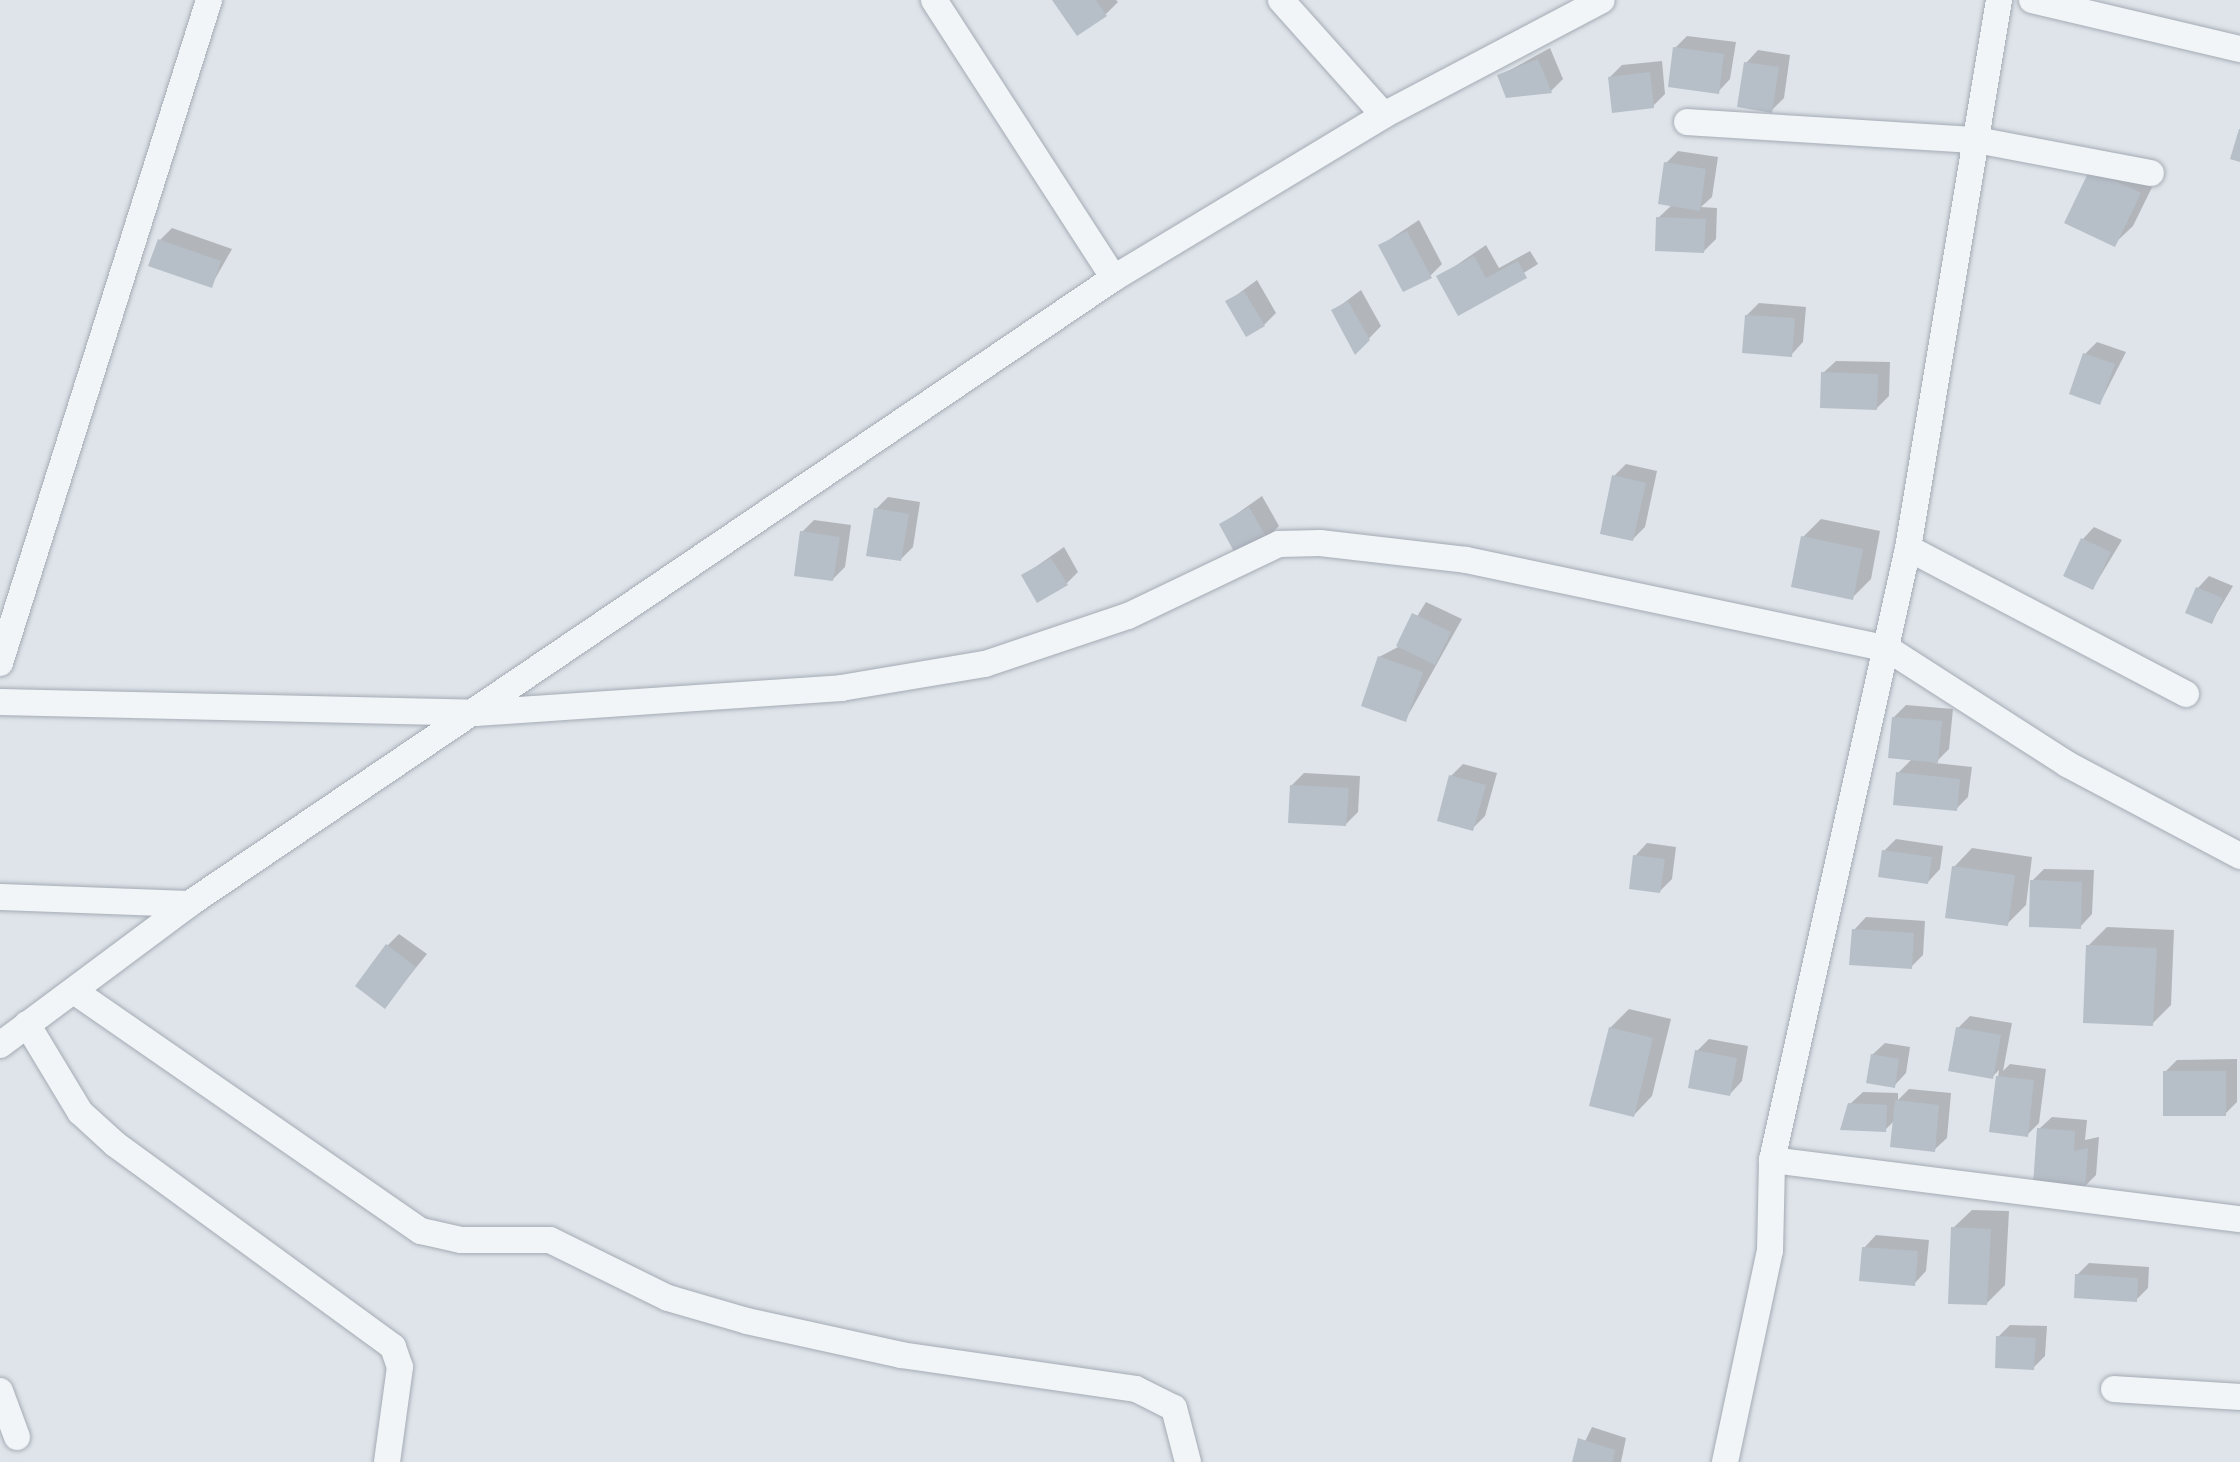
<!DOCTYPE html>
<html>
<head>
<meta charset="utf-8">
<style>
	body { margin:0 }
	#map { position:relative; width:2240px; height:1462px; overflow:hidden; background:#dfe4ea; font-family:Montserrat,sans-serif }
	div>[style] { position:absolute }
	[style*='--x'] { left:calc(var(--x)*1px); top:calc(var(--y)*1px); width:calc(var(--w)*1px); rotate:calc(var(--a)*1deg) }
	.shadow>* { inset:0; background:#0003 }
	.building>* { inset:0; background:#b6bec7 }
	.roads { filter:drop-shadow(0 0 2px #a4abb4) drop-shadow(0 0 2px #a4abb4) }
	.street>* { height:26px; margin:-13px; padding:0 13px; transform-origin:13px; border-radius:13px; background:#f2f5f8 }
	span { translate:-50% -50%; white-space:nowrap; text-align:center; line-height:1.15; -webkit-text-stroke:6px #eff3f7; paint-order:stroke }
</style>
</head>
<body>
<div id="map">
	<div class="shadow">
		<i style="clip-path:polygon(1055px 0,1116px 0,1118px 2px,1106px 14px)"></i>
		<i style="clip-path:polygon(1687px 36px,1736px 42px,1730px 79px,1718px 92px,1675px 48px)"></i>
		<i style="clip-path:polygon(1550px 48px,1563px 79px,1551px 91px,1499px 76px)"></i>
		<i style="clip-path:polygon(1758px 50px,1790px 55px,1784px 98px,1772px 110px,1746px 63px)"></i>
		<i style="clip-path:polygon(1662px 61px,1665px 94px,1653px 106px,1610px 77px,1622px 65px)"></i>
		<i style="clip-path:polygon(1678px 151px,1718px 157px,1712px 197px,1701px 207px,1717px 208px,1716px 239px,1704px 251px,1658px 218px,1672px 205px,1666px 163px)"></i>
		<i style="clip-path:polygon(2110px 152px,2158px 175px,2133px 226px,2114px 244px,2092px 170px)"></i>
		<i style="clip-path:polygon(1419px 220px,1442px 264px,1430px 276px,1381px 245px)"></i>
		<i style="clip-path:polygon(172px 228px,232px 249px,211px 286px,159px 241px)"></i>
		<i style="clip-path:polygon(1486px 245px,1499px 268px,1530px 251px,1538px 264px,1459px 313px,1439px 277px)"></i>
		<i style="clip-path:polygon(1257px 280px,1276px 313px,1264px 325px,1227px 302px)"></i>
		<i style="clip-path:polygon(1361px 290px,1381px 326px,1356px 352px,1333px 311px)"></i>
		<i style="clip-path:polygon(1759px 303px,1806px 307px,1803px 342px,1791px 355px,1746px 316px)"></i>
		<i style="clip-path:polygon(2097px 342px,2126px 352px,2100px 403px,2085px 354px)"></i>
		<i style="clip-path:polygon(1836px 361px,1890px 362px,1889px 396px,1877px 408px,1823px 373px)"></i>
		<i style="clip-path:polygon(1626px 464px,1657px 471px,1645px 527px,1633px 539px,1614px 476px)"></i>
		<i style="clip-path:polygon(1262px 496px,1279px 526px,1267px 538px,1221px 525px)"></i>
		<i style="clip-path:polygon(888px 497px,920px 502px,913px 547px,901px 559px,876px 509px)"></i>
		<i style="clip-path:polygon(1821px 519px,1880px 531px,1871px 579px,1852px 598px,1803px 537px)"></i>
		<i style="clip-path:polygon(814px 520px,851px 525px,845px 567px,833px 579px,802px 532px)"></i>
		<i style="clip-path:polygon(2094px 527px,2122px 540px,2093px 588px,2082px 540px)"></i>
		<i style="clip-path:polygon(1064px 547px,1078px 572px,1066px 584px,1024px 575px)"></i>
		<i style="clip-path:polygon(2209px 576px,2233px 586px,2212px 621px,2197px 589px)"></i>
		<i style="clip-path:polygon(1426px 602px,1462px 619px,1406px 719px,1379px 657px,1398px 647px)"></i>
		<i style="clip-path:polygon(1906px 705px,1953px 709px,1949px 749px,1935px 763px,1972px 767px,1968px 797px,1956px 809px,1898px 773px,1912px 759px,1894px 717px)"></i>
		<i style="clip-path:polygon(1463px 764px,1497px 773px,1485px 816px,1473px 828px,1451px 776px)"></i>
		<i style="clip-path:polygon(1304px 773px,1360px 776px,1358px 812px,1346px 824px,1292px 785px)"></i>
		<i style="clip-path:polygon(1896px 839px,1943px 846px,1940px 869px,1928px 882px,1884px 851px)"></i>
		<i style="clip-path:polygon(1647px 843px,1676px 847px,1672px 879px,1660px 891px,1635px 856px)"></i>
		<i style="clip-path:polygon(1972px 848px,2032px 857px,2026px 905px,2007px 924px,1954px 867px)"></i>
		<i style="clip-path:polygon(2044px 869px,2094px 870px,2092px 914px,2080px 927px,2032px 881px)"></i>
		<i style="clip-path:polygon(1866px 917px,1925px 921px,1923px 955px,1911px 967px,1854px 930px)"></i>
		<i style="clip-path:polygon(2107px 927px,2174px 930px,2171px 1005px,2152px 1024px,2088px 946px)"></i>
		<i style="clip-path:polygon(399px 934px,427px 954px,385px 1006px,387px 946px)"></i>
		<i style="clip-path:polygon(1629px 1009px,1671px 1019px,1652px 1096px,1634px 1115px,1610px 1028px)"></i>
		<i style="clip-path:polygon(1970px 1016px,2012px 1023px,2003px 1071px,2010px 1064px,2046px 1069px,2039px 1123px,2027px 1135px,1991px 1130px,1999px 1070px,1992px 1077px,1958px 1028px)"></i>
		<i style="clip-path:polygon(1709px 1039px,1748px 1046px,1742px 1081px,1730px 1094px,1697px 1051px)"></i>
		<i style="clip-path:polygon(1885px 1043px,1910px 1047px,1906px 1073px,1894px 1086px,1872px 1055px)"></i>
		<i style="clip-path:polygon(2237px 1059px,2237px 1102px,2225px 1114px,2165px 1072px,2177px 1060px)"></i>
		<i style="clip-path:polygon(1909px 1089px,1951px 1093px,1947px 1138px,1934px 1150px,1895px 1120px,1885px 1130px,1850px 1104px,1863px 1092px,1898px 1093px,1898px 1100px)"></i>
		<i style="clip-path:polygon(2052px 1117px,2087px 1120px,2085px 1140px,2099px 1137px,2096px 1175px,2084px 1187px,2039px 1129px)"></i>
		<i style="clip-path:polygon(1972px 1210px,2009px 1211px,2005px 1285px,1987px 1303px,1953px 1228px)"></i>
		<i style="clip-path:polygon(1876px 1235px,1929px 1240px,1926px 1271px,1914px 1284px,1864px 1248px)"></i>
		<i style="clip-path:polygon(2089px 1263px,2149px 1267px,2148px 1288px,2136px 1300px,2077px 1275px)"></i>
		<i style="clip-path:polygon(2010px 1325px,2047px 1326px,2045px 1356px,2033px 1368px,1998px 1337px)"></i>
		<i style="clip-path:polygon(1592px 1427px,1626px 1438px,1621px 1462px,1575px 1462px)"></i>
	</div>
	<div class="building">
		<i style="clip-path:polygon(1052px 0,1096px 0,1107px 16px,1077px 36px)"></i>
		<i style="clip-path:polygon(1673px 47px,1724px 54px,1719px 94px,1668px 87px)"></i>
		<i style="clip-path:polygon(1538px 59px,1552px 93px,1506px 98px,1497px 75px)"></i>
		<i style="clip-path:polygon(1744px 62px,1779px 67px,1772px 113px,1737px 107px)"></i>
		<i style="clip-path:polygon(1650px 72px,1654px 108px,1612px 113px,1608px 77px)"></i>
		<i style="clip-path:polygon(2239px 129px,2240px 129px,2240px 162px,2230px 159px)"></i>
		<i style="clip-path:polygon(1664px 162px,1706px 169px,1700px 211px,1658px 204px)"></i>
		<i style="clip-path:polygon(2090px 169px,2141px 193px,2115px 247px,2064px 223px)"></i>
		<i style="clip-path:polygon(1656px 217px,1706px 219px,1704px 253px,1655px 251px)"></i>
		<i style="clip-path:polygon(1407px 231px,1432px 278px,1403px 292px,1378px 245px)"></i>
		<i style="clip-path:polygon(158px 239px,221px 261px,212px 288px,148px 266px)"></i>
		<i style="clip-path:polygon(1474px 256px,1486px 278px,1518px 261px,1527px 278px,1458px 316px,1436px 276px)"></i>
		<i style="clip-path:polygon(1244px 291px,1265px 326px,1246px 337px,1225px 301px)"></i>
		<i style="clip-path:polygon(1348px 301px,1370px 340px,1355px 355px,1331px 310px)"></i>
		<i style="clip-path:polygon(1745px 315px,1795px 318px,1792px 357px,1742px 353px)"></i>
		<i style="clip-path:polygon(2083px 353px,2115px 364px,2100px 405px,2069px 394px)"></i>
		<i style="clip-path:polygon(1821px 372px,1878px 374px,1877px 410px,1820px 408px)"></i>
		<i style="clip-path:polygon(1612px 475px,1646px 483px,1633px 541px,1600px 534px)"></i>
		<i style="clip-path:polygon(1249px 507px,1268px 540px,1237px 557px,1219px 524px)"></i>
		<i style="clip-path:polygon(874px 508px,909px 514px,901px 561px,866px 556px)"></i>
		<i style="clip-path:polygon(800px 531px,840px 537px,833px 581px,794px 576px)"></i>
		<i style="clip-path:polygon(1801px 536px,1863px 549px,1853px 600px,1791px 587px)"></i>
		<i style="clip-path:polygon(2081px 538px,2111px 552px,2093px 590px,2063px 576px)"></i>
		<i style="clip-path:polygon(1051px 558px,1068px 585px,1037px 603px,1021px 575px)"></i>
		<i style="clip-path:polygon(2196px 587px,2223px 598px,2212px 624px,2185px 613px)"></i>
		<i style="clip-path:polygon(1412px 613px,1451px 632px,1435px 665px,1396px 646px)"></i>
		<i style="clip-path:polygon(1378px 656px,1423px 672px,1406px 722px,1361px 706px)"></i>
		<i style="clip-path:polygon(1892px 717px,1942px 721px,1938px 763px,1888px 758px)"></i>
		<i style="clip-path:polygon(1896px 772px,1960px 779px,1957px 811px,1893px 805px)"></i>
		<i style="clip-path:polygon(1449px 775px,1486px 785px,1473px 831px,1437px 821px)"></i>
		<i style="clip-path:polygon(1290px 785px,1349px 788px,1346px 826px,1288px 823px)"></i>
		<i style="clip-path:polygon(1882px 850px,1932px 857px,1928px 884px,1878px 877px)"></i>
		<i style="clip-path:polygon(1633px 855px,1665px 859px,1660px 893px,1629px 889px)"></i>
		<i style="clip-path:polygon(1952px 866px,2015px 875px,2008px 926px,1945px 918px)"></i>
		<i style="clip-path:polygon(2030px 880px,2082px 882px,2081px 929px,2029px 927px)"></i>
		<i style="clip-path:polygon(1852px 929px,1914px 933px,1912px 969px,1849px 965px)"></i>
		<i style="clip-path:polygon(386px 944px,416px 967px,385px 1009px,355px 986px)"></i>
		<i style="clip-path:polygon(2086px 945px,2157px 948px,2153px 1026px,2083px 1023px)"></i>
		<i style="clip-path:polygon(1609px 1027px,1653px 1038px,1634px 1117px,1589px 1106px)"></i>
		<i style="clip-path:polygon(1956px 1027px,2001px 1035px,1993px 1079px,1948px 1071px)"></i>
		<i style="clip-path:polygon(1695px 1050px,1737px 1058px,1730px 1096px,1688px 1088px)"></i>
		<i style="clip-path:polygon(1871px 1054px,1899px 1059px,1895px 1088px,1866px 1083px)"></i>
		<i style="clip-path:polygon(2163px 1071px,2226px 1071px,2226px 1116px,2163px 1116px)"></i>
		<i style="clip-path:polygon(1996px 1076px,2034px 1080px,2028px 1137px,1989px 1132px)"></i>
		<i style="clip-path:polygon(1895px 1100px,1939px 1105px,1935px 1152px,1890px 1147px)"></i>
		<i style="clip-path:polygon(1848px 1103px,1887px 1105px,1886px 1132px,1840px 1130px)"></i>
		<i style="clip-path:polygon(2037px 1128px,2075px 1131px,2074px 1151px,2088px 1148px,2085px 1189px,2033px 1185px)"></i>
		<i style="clip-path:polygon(1951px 1227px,1991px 1229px,1987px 1305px,1948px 1304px)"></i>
		<i style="clip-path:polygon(1862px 1247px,1918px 1251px,1915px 1286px,1859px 1281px)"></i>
		<i style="clip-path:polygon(2075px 1274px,2138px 1278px,2137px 1302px,2074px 1298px)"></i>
		<i style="clip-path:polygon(1996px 1336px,2036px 1338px,2034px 1370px,1995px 1368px)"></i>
		<i style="clip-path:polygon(1578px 1438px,1615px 1450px,1613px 1462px,1572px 1462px)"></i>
	</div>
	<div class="roads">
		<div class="street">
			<i style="--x:934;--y:0;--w:331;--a:57.1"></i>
			<i style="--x:1281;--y:0;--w:154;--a:48.2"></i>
			<i style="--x:2032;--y:0;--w:214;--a:13.3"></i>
			<i style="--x:1687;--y:122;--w:290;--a:3.6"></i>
			<i style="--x:1976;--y:140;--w:178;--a:10.7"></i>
			<i style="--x:1908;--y:548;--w:314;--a:27.7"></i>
			<i style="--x:0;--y:663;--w:695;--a:-72.5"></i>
			<i style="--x:0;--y:702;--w:476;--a:1.3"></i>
			<i style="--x:476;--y:713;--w:366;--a:-3.9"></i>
			<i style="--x:841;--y:688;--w:146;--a:-9.5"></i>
			<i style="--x:985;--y:664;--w:151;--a:-18.6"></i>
			<i style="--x:1128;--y:616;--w:167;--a:-25.5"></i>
			<i style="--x:1279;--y:544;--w:41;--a:-1.4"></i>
			<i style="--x:1320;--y:543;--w:147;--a:6.6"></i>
			<i style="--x:1466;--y:560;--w:431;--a:11.9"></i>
			<i style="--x:1888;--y:649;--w:213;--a:32.7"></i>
			<i style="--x:2067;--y:764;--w:196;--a:28"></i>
			<i style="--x:0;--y:897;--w:189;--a:2.1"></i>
			<i style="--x:74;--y:991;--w:422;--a:34.7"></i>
			<i style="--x:421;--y:1231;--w:41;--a:12.7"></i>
			<i style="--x:461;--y:1240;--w:89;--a:0"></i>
			<i style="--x:550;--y:1240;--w:131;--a:26.2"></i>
			<i style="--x:668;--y:1298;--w:82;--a:16.2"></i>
			<i style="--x:747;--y:1321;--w:158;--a:12.4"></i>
			<i style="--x:901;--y:1355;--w:237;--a:8.2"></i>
			<i style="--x:1136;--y:1389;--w:42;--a:26.6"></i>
			<i style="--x:1174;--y:1408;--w:56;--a:75.5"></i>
			<i style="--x:27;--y:1024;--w:103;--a:58.9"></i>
			<i style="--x:80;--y:1112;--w:47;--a:42.4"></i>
			<i style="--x:115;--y:1144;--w:344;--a:36.1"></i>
			<i style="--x:393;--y:1347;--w:21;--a:71"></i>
			<i style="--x:400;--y:1367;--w:96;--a:97.8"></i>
			<i style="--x:0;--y:1045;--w:236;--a:-36.7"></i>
			<i style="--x:189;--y:904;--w:1117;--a:-34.09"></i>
			<i style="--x:1114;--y:278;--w:315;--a:-31.1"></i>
			<i style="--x:1384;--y:115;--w:246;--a:-27.8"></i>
			<i style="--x:1772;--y:1160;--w:472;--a:7.2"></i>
			<i style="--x:2114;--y:1389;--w:126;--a:3.6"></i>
			<i style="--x:0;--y:1391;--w:49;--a:69.7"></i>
			<i style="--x:1725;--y:1462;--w:216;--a:-78"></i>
			<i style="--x:1770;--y:1251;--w:91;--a:-88.7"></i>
			<i style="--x:1772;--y:1160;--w:627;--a:-77.47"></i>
			<i style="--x:1908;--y:548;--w:556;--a:-80.57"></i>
		</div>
	</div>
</div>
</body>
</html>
